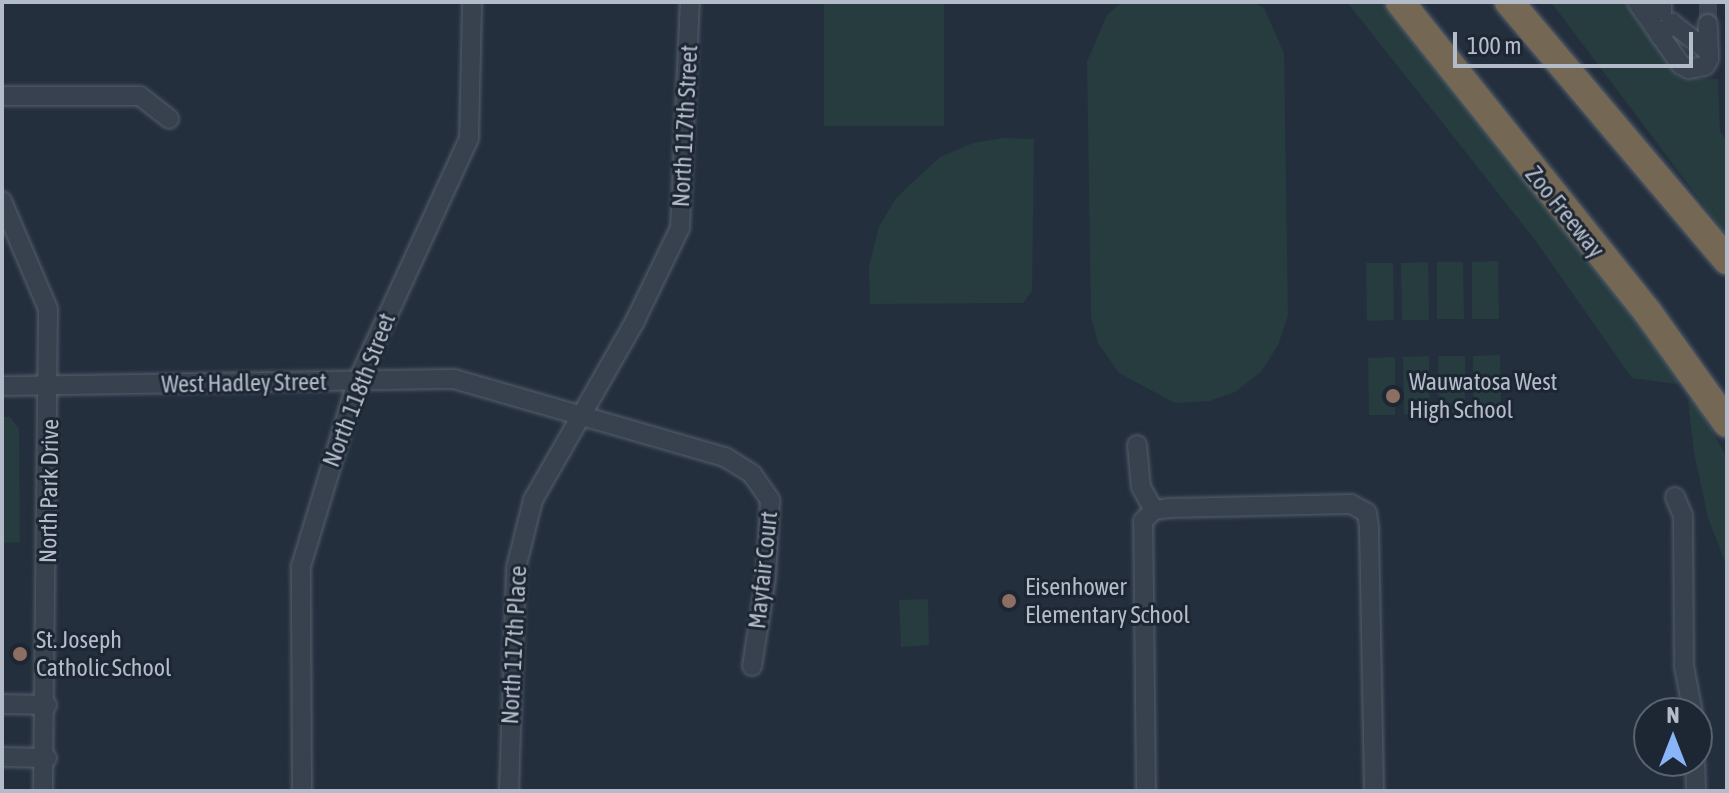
<!DOCTYPE html>
<html>
<head>
<meta charset="utf-8">
<style>
	body { margin:0 }
	#map { position:relative; width:1729px; height:793px; overflow:hidden; background:#242f3e; font-family:"Asap Condensed",sans-serif }
	div>[style] { position:absolute }
	[style*='--x'] { left:calc(var(--x)*1px); top:calc(var(--y)*1px); width:calc(var(--w)*1px); rotate:calc(var(--a)*1deg) }
	.green>* { inset:0; background:#263c3f }
	.minor-tunnel>* { height:18px; margin-top:-9px; transform-origin:0; background:repeating-linear-gradient(90deg,#3a4453 0 18px,transparent 0 27px) }
	.roads { filter:drop-shadow(0 0 2px #565f6c) drop-shadow(0 0 2px #565f6c) }
	.minor>* { height:18px; margin:-9px; padding:0 9px; transform-origin:9px; border-radius:9px; background:#38414e }
	.highway>* { height:28px; margin:-14px; padding:0 14px; transform-origin:14px; border-radius:14px; background:#746855 }
	.dots>* { width:22px; height:22px; translate:-50% -50%; box-sizing:border-box; border:4px solid #1d2633; border-radius:50% }
	span { translate:-50% -50%; white-space:nowrap; text-align:center; line-height:1.15; -webkit-text-stroke:6px #1d2633; paint-order:stroke }
	.street-label { font-size:24px; color:#b4bcc9 }
	.poi-label { font-size:24px; color:#b4bcc9 }
	.left { translate:0 -50%; text-align:left }
	.frame { position:absolute; inset:0; border:4px solid #b4bcc9; pointer-events:none }
	.north { position:absolute; left:1633px; top:697px; width:80px; height:80px; box-sizing:border-box; background:#1d2633; border:2px solid #59626f; border-radius:50%; rotate:0deg; font-size:22px; font-weight:700; line-height:32px; text-align:center; color:#b4bcc9 }
	.north::after { content:''; display:block; margin:auto; width:28px; height:36px; background:#8ab4f8; clip-path:polygon(50% 0,100% 100%,50% 72%,0 100%) }
	.scale { position:absolute; left:1453px; top:32px; width:240px; height:36px; box-sizing:border-box; border:4px solid #b4bcc9; border-top:0; padding-left:10px; font-size:24px; line-height:28px; white-space:nowrap; color:#b4bcc9; -webkit-text-stroke:6px #1d2633; paint-order:stroke }
</style>
</head>
<body>
<div id="map">
	<div class="green">
		<i style="clip-path:polygon(824px 2px,944px 2px,944px 126px,824px 126px)"></i>
		<i style="clip-path:polygon(1122px 2px,1253px 2px,1264px 8px,1284px 53px,1288px 315px,1278px 345px,1261px 372px,1235px 392px,1209px 401px,1175px 403px,1119px 373px,1098px 343px,1091px 317px,1087px 62px,1107px 15px)"></i>
		<i style="clip-path:polygon(1347px 2px,1383px 2px,1392px 13px,1686px 375px,1677px 384px,1632px 378px,1535px 240px)"></i>
		<i style="clip-path:polygon(1551px 2px,1624px 2px,1678px 77px,1718px 79px,1720px 131px,1727px 142px,1727px 236px)"></i>
		<i style="clip-path:polygon(1003px 138px,1034px 139px,1032px 291px,1023px 303px,870px 304px,869px 266px,879px 227px,896px 198px,940px 157px,973px 143px)"></i>
		<i style="clip-path:polygon(1498px 261px,1499px 319px,1472px 319px,1472px 262px)"></i>
		<i style="clip-path:polygon(1428px 262px,1429px 320px,1402px 320px,1401px 263px)"></i>
		<i style="clip-path:polygon(1437px 262px,1463px 262px,1464px 319px,1437px 319px)"></i>
		<i style="clip-path:polygon(1366px 263px,1393px 263px,1394px 320px,1367px 321px)"></i>
		<i style="clip-path:polygon(1500px 355px,1501px 413px,1474px 413px,1473px 356px)"></i>
		<i style="clip-path:polygon(1429px 356px,1430px 414px,1404px 414px,1403px 357px)"></i>
		<i style="clip-path:polygon(1438px 356px,1465px 356px,1465px 413px,1439px 414px)"></i>
		<i style="clip-path:polygon(1395px 357px,1395px 415px,1369px 415px,1368px 358px)"></i>
		<i style="clip-path:polygon(1695px 399px,1727px 458px,1727px 567px,1708px 518px,1694px 452px,1688px 401px)"></i>
		<i style="clip-path:polygon(2px 417px,10px 417px,19px 429px,20px 542px,2px 543px)"></i>
		<i style="clip-path:polygon(928px 599px,929px 645px,901px 647px,899px 600px)"></i>
	</div>
	<div class="minor-tunnel">
		<i style="--x:1708;--y:2;--w:22;--a:90"></i>
	</div>
	<div class="roads">
		<div class="minor">
			<i style="--x:1637;--y:2;--w:77;--a:55.1"></i>
			<i style="--x:1681;--y:65;--w:9;--a:27"></i>
			<i style="--x:1689;--y:69;--w:16;--a:-11"></i>
			<i style="--x:1705;--y:66;--w:8;--a:-60"></i>
			<i style="--x:1709;--y:59;--w:35;--a:-92"></i>
			<i style="--x:1643;--y:11;--w:19;--a:0"></i>
			<i style="--x:1662;--y:11;--w:9;--a:-90"></i>
			<i style="--x:1660;--y:36;--w:18;--a:-47"></i>
			<i style="--x:1672;--y:23;--w:47;--a:38.1"></i>
			<i style="--x:2;--y:96;--w:138;--a:0"></i>
			<i style="--x:140;--y:96;--w:37;--a:38"></i>
			<i style="--x:2;--y:201;--w:117;--a:66.9"></i>
			<i style="--x:48;--y:309;--w:482;--a:90.6"></i>
			<i style="--x:2;--y:386;--w:452;--a:-0.9"></i>
			<i style="--x:454;--y:379;--w:282;--a:16.1"></i>
			<i style="--x:725;--y:457;--w:32;--a:32"></i>
			<i style="--x:752;--y:474;--w:32;--a:55"></i>
			<i style="--x:770;--y:500;--w:78;--a:92.9"></i>
			<i style="--x:766;--y:578;--w:89;--a:99"></i>
			<i style="--x:1137;--y:445;--w:42;--a:84.6"></i>
			<i style="--x:1141;--y:487;--w:26;--a:61"></i>
			<i style="--x:1675;--y:497;--w:21;--a:67"></i>
			<i style="--x:1683;--y:516;--w:150;--a:89.6"></i>
			<i style="--x:1684;--y:666;--w:48;--a:79.2"></i>
			<i style="--x:2;--y:704;--w:45;--a:1.3"></i>
			<i style="--x:2;--y:757;--w:45;--a:1.3"></i>
			<i style="--x:1695;--y:761;--w:30;--a:88"></i>
			<i style="--x:302;--y:791;--w:225;--a:-90.3"></i>
			<i style="--x:301;--y:566;--w:192;--a:-73.1"></i>
			<i style="--x:357;--y:382;--w:268;--a:-65.3"></i>
			<i style="--x:469;--y:138;--w:136;--a:-88.7"></i>
			<i style="--x:509;--y:791;--w:223;--a:-88.2"></i>
			<i style="--x:516;--y:568;--w:70;--a:-76"></i>
			<i style="--x:533;--y:500;--w:206;--a:-60.3"></i>
			<i style="--x:635;--y:321;--w:103;--a:-64.2"></i>
			<i style="--x:680;--y:228;--w:226;--a:-87.5"></i>
			<i style="--x:1146;--y:791;--w:270;--a:-90.6"></i>
			<i style="--x:1143;--y:521;--w:16;--a:-45"></i>
			<i style="--x:1154;--y:510;--w:16;--a:-7"></i>
			<i style="--x:1170;--y:508;--w:181;--a:-1.3"></i>
			<i style="--x:1351;--y:504;--w:18;--a:29"></i>
			<i style="--x:1367;--y:513;--w:15;--a:82"></i>
			<i style="--x:1369;--y:528;--w:263;--a:88.9"></i>
		</div>
		<div class="highway">
			<i style="--x:1400;--y:2;--w:399;--a:51.4"></i>
			<i style="--x:1649;--y:314;--w:134;--a:54.4"></i>
			<i style="--x:1509;--y:2;--w:338;--a:49.8"></i>
		</div>
	</div>
	<div class="dots">
		<i style="left:1393px;top:396px;background:#8d6e63"></i>
		<i style="left:1009px;top:601px;background:#8d6e63"></i>
		<i style="left:20px;top:654px;background:#8d6e63"></i>
	</div>
	<div class="street-label">
		<span style="left:685px;top:126px;rotate:-87deg">North 117th Street</span>
		<span style="left:1565px;top:212px;rotate:51deg">Zoo Freeway</span>
		<span style="left:244px;top:383px;rotate:-1deg">West Hadley Street</span>
		<span style="left:359px;top:390px;rotate:-69deg">North 118th Street</span>
		<span style="left:49px;top:491px;rotate:-89deg">North Park Drive</span>
		<span style="left:763px;top:570px;rotate:-84deg">Mayfair Court</span>
		<span style="left:514px;top:645px;rotate:-87deg">North 117th Place</span>
	</div>
	<div class="poi-label">
		<span class="left" style="left:1409px;top:396px">Wauwatosa West<br>High School</span>
		<span class="left" style="left:1025px;top:601px">Eisenhower<br>Elementary School</span>
		<span class="left" style="left:36px;top:654px">St. Joseph<br>Catholic School</span>
	</div>
	<div class="frame"></div>
	<div class="north">N</div>
	<div class="scale">100 m</div>
</div>
</body>
</html>
